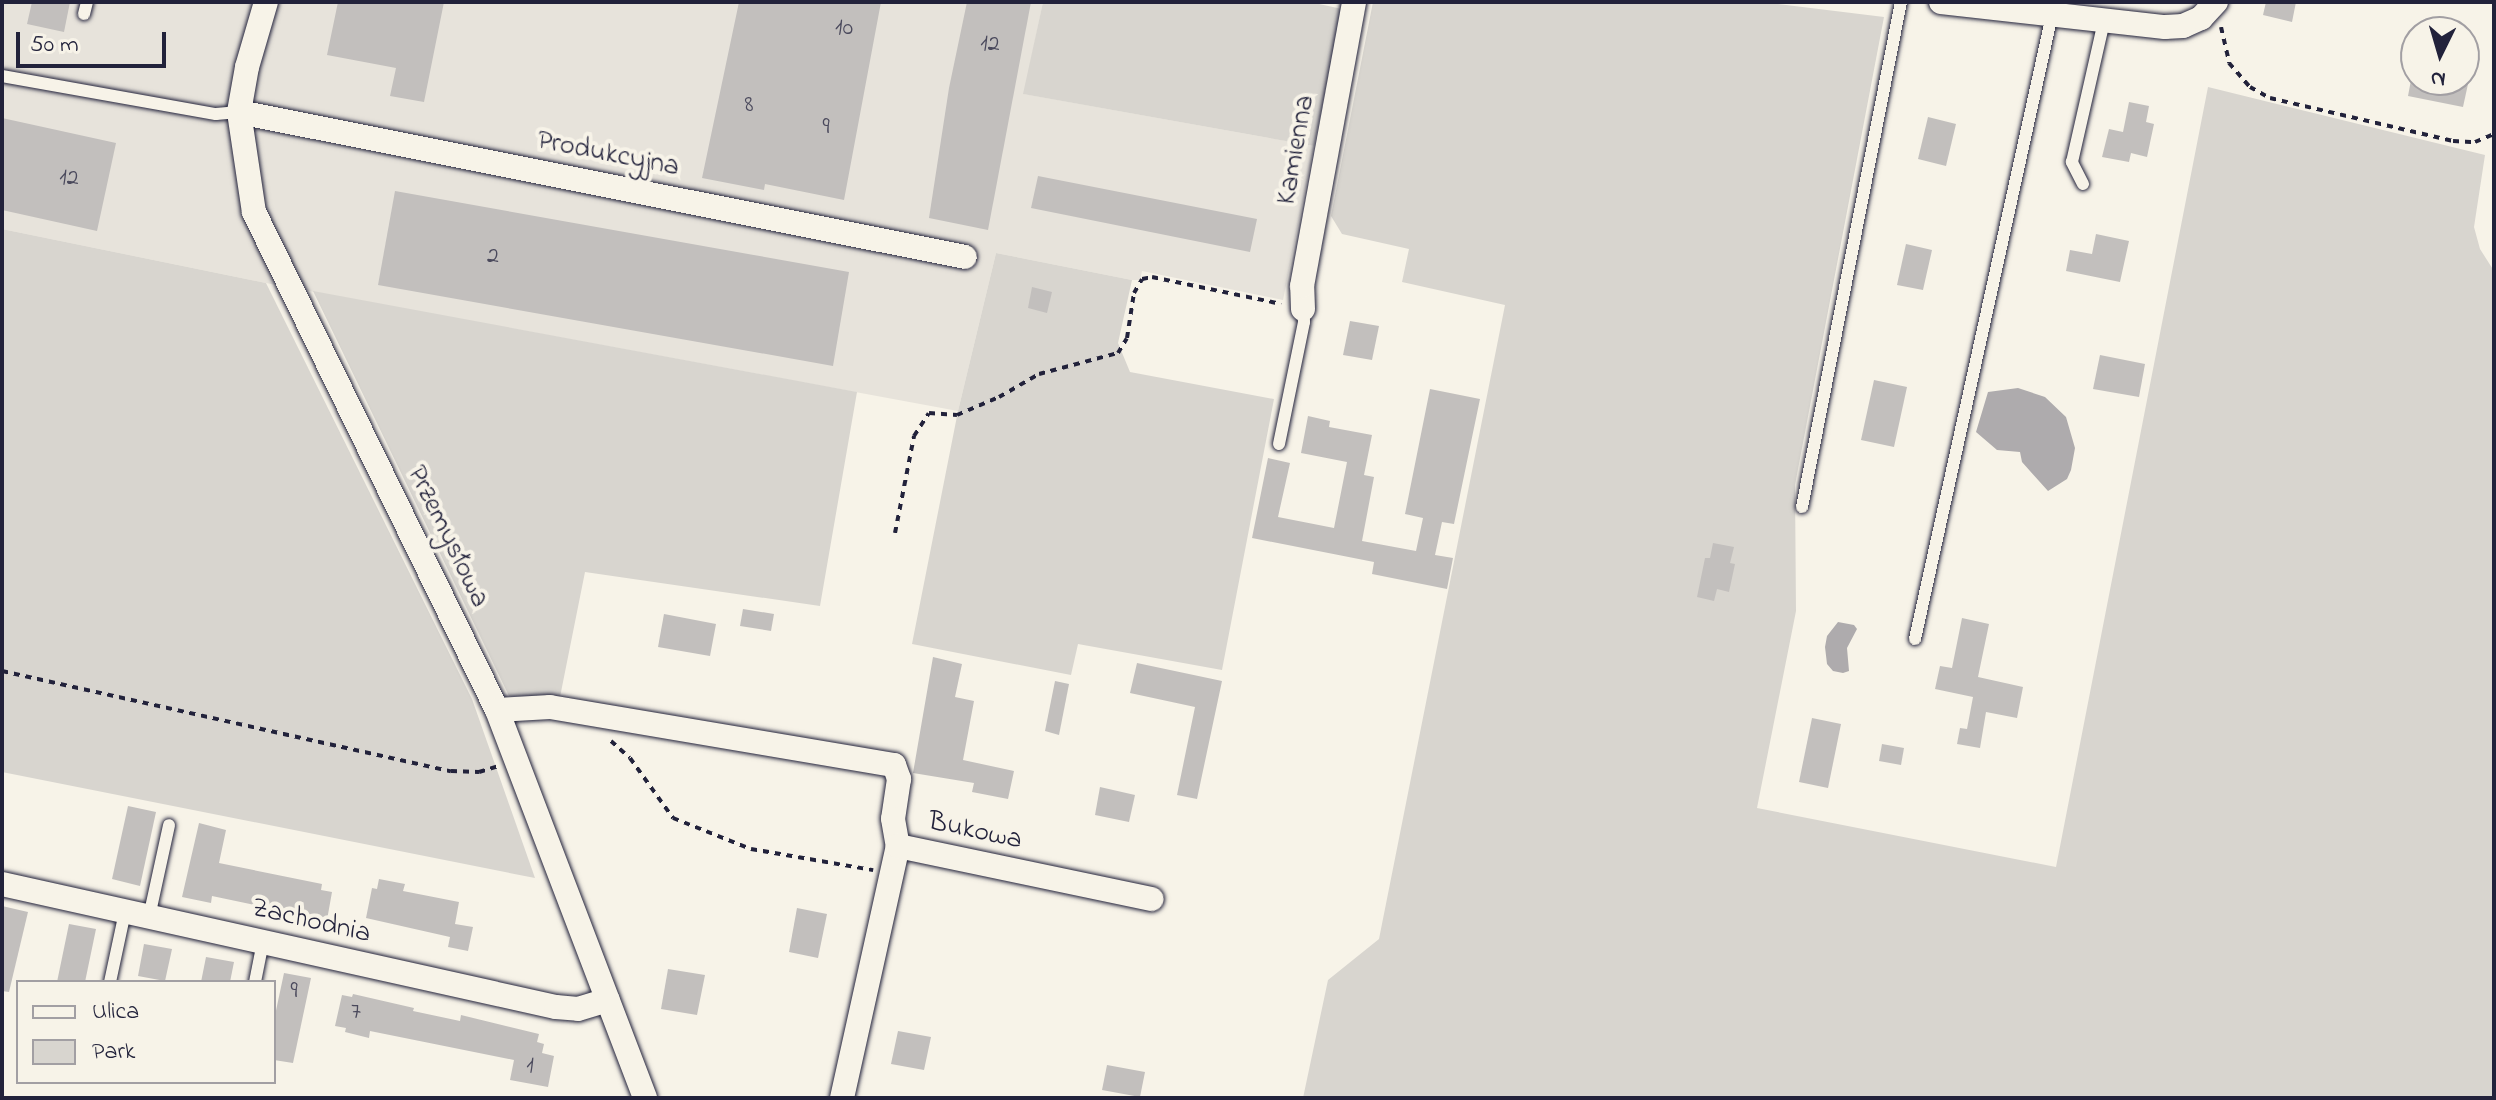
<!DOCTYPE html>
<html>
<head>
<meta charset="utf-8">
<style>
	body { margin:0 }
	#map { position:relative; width:2496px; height:1100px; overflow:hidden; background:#f7f3e8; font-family:"Indie Flower",sans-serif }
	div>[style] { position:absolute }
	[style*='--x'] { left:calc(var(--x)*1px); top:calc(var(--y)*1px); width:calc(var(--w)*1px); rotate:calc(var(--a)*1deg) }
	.built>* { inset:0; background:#e7e3db }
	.green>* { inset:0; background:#d8d5cf }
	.water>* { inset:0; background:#aeabad }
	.building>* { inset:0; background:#c2bfbd }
	.path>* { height:4px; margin-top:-2px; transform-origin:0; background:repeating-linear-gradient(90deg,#22223b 0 6px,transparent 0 12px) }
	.roads { filter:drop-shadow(0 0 2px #22223b) drop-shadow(0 0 2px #22223b) }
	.service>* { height:12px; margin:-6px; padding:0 6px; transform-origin:6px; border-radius:6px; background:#f7f3e8 }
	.minor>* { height:24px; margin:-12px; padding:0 12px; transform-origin:12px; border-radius:12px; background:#f7f3e8 }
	span { translate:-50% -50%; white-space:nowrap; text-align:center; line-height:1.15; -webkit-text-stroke:8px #f7f3e8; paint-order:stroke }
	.number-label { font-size:24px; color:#4a495c }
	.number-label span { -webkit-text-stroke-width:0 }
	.street-label { font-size:28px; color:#22223b }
	.frame { position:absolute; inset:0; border:4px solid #22223b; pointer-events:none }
	.legend { position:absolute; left:16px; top:980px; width:260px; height:104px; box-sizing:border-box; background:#f7f3e8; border:2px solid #a29fa3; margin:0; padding:10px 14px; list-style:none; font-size:24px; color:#22223b }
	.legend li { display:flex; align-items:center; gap:16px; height:40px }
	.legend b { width:40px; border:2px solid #a29fa3 }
	.north { position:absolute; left:2400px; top:16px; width:80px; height:80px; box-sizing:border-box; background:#f7f3e8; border:2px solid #a29fa3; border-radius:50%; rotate:185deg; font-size:22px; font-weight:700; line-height:32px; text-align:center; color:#22223b }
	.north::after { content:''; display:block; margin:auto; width:28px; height:36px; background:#22223b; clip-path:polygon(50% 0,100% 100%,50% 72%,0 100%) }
	.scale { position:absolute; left:16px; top:32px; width:150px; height:36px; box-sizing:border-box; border:4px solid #22223b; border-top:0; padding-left:10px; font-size:24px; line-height:28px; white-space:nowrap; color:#22223b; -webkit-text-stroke:6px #f7f3e8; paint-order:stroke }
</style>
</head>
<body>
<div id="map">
	<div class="built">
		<i style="clip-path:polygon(2px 2px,1043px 2px,1024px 94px,1314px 146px,1283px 300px,1142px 271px,1140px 280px,1132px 280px,996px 253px,958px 411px,266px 283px,2px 229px)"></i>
	</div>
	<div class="green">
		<i style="clip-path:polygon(1043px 2px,1310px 2px,1342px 9px,1314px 146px,1023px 94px)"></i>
		<i style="clip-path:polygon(1373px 2px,1762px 2px,1884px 17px,1795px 485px,1796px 611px,1757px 808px,2056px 867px,2208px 87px,2485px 155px,2474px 227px,2480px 249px,2494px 271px,2494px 1098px,1303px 1098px,1328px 980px,1379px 939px,1505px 305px,1402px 282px,1409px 249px,1342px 234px,1331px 216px)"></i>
		<i style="clip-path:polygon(2px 229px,266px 283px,472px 699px,535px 878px,2px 772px)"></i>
		<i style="clip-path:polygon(996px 253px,1132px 280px,1118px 343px,1130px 372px,1274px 399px,1222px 670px,1078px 644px,1071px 675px,912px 644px,958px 411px)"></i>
		<i style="clip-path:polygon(313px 291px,857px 392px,820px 606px,585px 572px,560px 697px,509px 696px)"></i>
	</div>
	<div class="water">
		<i style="clip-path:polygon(2018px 388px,2045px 397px,2066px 417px,2075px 448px,2071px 470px,2067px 479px,2048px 491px,2022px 462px,2020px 452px,1997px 450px,1976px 432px,1988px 392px)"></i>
		<i style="clip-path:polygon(1838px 622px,1854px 625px,1857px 629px,1847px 648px,1849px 671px,1843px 673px,1833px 671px,1827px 664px,1825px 647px,1827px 636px)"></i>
	</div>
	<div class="building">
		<i style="clip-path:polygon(32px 2px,70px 2px,64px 32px,27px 24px)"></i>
		<i style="clip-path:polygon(338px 2px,444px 2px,424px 102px,390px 96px,396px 68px,327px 55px)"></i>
		<i style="clip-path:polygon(739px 2px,881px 2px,844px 200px,765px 184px,764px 190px,702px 178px)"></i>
		<i style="clip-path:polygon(967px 2px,1031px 2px,988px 230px,929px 218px,949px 88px)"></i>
		<i style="clip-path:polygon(2266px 2px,2296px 2px,2292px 22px,2263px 15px)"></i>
		<i style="clip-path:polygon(2411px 80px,2468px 84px,2463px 107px,2408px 96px)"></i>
		<i style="clip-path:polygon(2129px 102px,2149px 106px,2146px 122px,2154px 124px,2147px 157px,2131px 153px,2129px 162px,2102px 157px,2109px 129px,2123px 132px)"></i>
		<i style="clip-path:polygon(1928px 117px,1956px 124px,1946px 166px,1918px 159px)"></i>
		<i style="clip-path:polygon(2px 118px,116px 143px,97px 231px,2px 210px)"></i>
		<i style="clip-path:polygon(1038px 176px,1257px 219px,1250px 252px,1031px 208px)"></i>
		<i style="clip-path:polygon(395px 191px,849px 272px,833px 366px,378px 285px)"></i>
		<i style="clip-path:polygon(2096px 234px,2129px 241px,2120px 282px,2066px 271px,2070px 250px,2092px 254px)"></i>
		<i style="clip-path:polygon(1906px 244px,1932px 250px,1923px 290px,1897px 285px)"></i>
		<i style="clip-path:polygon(1032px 287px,1052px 292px,1047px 313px,1028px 308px)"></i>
		<i style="clip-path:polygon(1350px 321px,1379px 326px,1372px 360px,1343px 355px)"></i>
		<i style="clip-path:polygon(2100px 355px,2145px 364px,2139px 397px,2093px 389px)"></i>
		<i style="clip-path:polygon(1874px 380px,1907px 387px,1894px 447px,1861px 440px)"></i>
		<i style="clip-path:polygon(1430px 389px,1480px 399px,1454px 524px,1442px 522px,1435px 555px,1453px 558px,1447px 589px,1372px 574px,1374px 562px,1252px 538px,1268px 458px,1290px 463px,1278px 517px,1334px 528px,1347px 462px,1301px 453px,1308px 416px,1330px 421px,1329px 427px,1372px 435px,1364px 475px,1374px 477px,1362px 541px,1416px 551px,1423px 518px,1405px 514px)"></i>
		<i style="clip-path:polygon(1713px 543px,1734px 547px,1730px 563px,1735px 564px,1729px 592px,1717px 589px,1714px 601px,1697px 597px,1705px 558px,1710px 558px)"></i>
		<i style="clip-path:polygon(743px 609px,774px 614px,771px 631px,740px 626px)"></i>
		<i style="clip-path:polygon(664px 614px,716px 624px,710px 656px,658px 647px)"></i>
		<i style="clip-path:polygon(1962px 618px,1989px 624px,1978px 677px,2023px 687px,2017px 718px,1986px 712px,1980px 748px,1957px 744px,1960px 728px,1967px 729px,1973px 697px,1935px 689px,1940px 666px,1952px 668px)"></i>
		<i style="clip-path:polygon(933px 657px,962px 664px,955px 697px,974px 701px,963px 760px,1014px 771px,1008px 799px,972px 792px,974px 783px,913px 773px)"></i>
		<i style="clip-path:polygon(1137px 663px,1222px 681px,1197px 799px,1177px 795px,1195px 707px,1130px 693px)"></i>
		<i style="clip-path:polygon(1055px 681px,1069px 684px,1059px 735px,1045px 731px)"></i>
		<i style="clip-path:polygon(1812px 718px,1841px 724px,1828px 788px,1799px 782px)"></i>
		<i style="clip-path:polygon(1882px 744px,1904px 748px,1901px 765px,1879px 761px)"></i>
		<i style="clip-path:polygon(1100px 787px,1135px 795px,1129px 822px,1095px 815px)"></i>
		<i style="clip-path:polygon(128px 806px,156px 812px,140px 886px,112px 879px)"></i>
		<i style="clip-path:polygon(199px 823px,226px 830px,219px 863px,322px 884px,321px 890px,332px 892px,327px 920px,212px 896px,211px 903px,182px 897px)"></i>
		<i style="clip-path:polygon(379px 879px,405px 884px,403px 891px,459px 902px,455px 924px,473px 927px,468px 951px,448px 947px,450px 937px,366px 918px,372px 888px,377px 889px)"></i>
		<i style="clip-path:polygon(2px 906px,28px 912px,9px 992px,2px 991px)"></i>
		<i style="clip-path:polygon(797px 908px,827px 914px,818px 958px,789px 952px)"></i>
		<i style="clip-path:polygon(69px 924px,96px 929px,85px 982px,57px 982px)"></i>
		<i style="clip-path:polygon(144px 944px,172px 949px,165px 981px,138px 976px)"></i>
		<i style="clip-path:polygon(206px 957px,234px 962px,230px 982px,201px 982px)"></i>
		<i style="clip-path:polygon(668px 969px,705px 975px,697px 1015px,661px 1009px)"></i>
		<i style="clip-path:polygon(284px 973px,311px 978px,293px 1063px,274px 1060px,274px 1020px)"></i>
		<i style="clip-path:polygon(353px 994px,414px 1008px,413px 1011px,460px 1021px,461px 1015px,539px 1034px,537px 1042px,544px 1044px,542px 1053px,554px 1056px,548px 1087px,510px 1080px,514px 1060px,370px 1031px,369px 1038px,345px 1032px,346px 1028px,335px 1026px,342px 995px,352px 997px)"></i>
		<i style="clip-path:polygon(898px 1031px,931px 1037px,924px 1070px,891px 1064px)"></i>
		<i style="clip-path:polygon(1107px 1065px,1145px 1072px,1140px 1097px,1102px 1090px)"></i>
	</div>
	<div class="path">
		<i style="--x:2221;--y:27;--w:37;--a:77"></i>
		<i style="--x:2229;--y:63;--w:32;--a:49"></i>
		<i style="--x:2250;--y:87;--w:23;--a:29"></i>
		<i style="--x:2270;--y:98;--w:188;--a:13.2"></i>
		<i style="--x:2453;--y:141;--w:22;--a:3"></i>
		<i style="--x:2475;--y:142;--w:21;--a:-23"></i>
		<i style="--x:895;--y:533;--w:99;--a:-78.9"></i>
		<i style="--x:914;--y:436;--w:27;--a:-57"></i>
		<i style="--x:929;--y:413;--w:28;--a:4"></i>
		<i style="--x:957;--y:415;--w:46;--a:-23.2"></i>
		<i style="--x:999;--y:397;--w:46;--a:-29.9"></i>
		<i style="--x:1039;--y:374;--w:82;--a:-14.9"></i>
		<i style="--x:1118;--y:353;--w:17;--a:-59"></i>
		<i style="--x:1127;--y:338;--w:46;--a:-81.2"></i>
		<i style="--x:1134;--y:293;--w:16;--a:-60"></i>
		<i style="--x:1142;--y:279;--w:10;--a:-11"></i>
		<i style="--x:1152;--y:277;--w:132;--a:11.8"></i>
		<i style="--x:2;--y:671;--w:460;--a:12.6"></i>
		<i style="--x:451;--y:771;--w:28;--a:2"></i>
		<i style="--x:479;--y:772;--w:21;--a:-17"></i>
		<i style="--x:611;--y:741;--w:25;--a:42"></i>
		<i style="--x:630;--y:758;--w:74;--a:54.4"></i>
		<i style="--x:673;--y:818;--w:84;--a:21.7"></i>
		<i style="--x:751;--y:849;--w:124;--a:9.8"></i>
	</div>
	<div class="roads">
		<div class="service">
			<i style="--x:84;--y:14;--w:12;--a:-76"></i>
			<i style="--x:2;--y:76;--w:217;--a:10.1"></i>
			<i style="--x:216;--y:114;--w:23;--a:-5"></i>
			<i style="--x:2083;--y:184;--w:25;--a:-117"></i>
			<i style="--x:2072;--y:162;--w:145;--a:-77.2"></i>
			<i style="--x:1279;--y:444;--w:125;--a:-78.4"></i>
			<i style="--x:1304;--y:322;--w:13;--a:-94"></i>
			<i style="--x:1802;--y:507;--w:515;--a:-78.91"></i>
			<i style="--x:1915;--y:639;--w:639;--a:-77.62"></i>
			<i style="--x:149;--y:917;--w:94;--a:-77.7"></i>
			<i style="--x:110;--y:982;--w:72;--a:-77.9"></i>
			<i style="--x:255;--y:982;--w:41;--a:-78.7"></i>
		</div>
		<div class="minor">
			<i style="--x:266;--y:2;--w:68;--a:106.3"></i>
			<i style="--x:247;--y:67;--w:46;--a:100.1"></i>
			<i style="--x:239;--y:112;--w:101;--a:81.5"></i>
			<i style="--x:254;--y:212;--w:554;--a:63.99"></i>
			<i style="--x:497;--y:710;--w:415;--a:69.1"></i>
			<i style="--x:1941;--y:2;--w:225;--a:6.4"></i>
			<i style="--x:2165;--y:27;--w:18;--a:-3"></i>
			<i style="--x:2183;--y:26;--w:20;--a:-24"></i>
			<i style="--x:2201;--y:18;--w:22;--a:-47"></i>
			<i style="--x:239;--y:112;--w:740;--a:11.29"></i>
			<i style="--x:1303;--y:309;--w:23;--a:-92"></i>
			<i style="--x:1302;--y:286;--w:289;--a:-79.6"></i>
			<i style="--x:497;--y:710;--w:53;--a:-3.2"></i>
			<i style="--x:550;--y:707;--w:349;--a:9.6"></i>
			<i style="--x:894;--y:765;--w:15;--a:70"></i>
			<i style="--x:899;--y:779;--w:40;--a:98.5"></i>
			<i style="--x:893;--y:819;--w:27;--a:80"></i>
			<i style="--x:2;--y:884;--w:567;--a:12.52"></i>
			<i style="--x:556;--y:1007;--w:22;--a:5"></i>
			<i style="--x:578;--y:1009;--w:31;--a:-17"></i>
			<i style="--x:842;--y:1098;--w:258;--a:-77.5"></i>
			<i style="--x:898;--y:846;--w:259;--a:11.8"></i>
		</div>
	</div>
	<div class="number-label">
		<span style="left:844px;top:29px">10</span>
		<span style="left:990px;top:45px">12</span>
		<span style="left:749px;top:106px">8</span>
		<span style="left:826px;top:128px">9</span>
		<span style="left:69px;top:179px">12</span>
		<span style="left:493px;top:257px">2</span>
		<span style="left:294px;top:992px">9</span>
		<span style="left:356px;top:1013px">7</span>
		<span style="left:530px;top:1067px">1</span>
	</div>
	<div class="street-label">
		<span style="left:1297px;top:150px;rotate:-80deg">Kamienna</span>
		<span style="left:608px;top:155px;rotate:11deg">Produkcyjna</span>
		<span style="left:447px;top:537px;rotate:64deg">Przemysłowa</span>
		<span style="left:975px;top:832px;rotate:12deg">Bukowa</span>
		<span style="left:311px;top:922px;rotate:13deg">Zachodnia</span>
	</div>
	<div class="frame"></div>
	<ul class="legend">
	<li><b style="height:10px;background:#f7f3e8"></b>Ulica</li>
	<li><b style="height:22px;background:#d8d5cf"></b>Park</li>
	</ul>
	<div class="north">N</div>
	<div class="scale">50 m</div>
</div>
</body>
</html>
